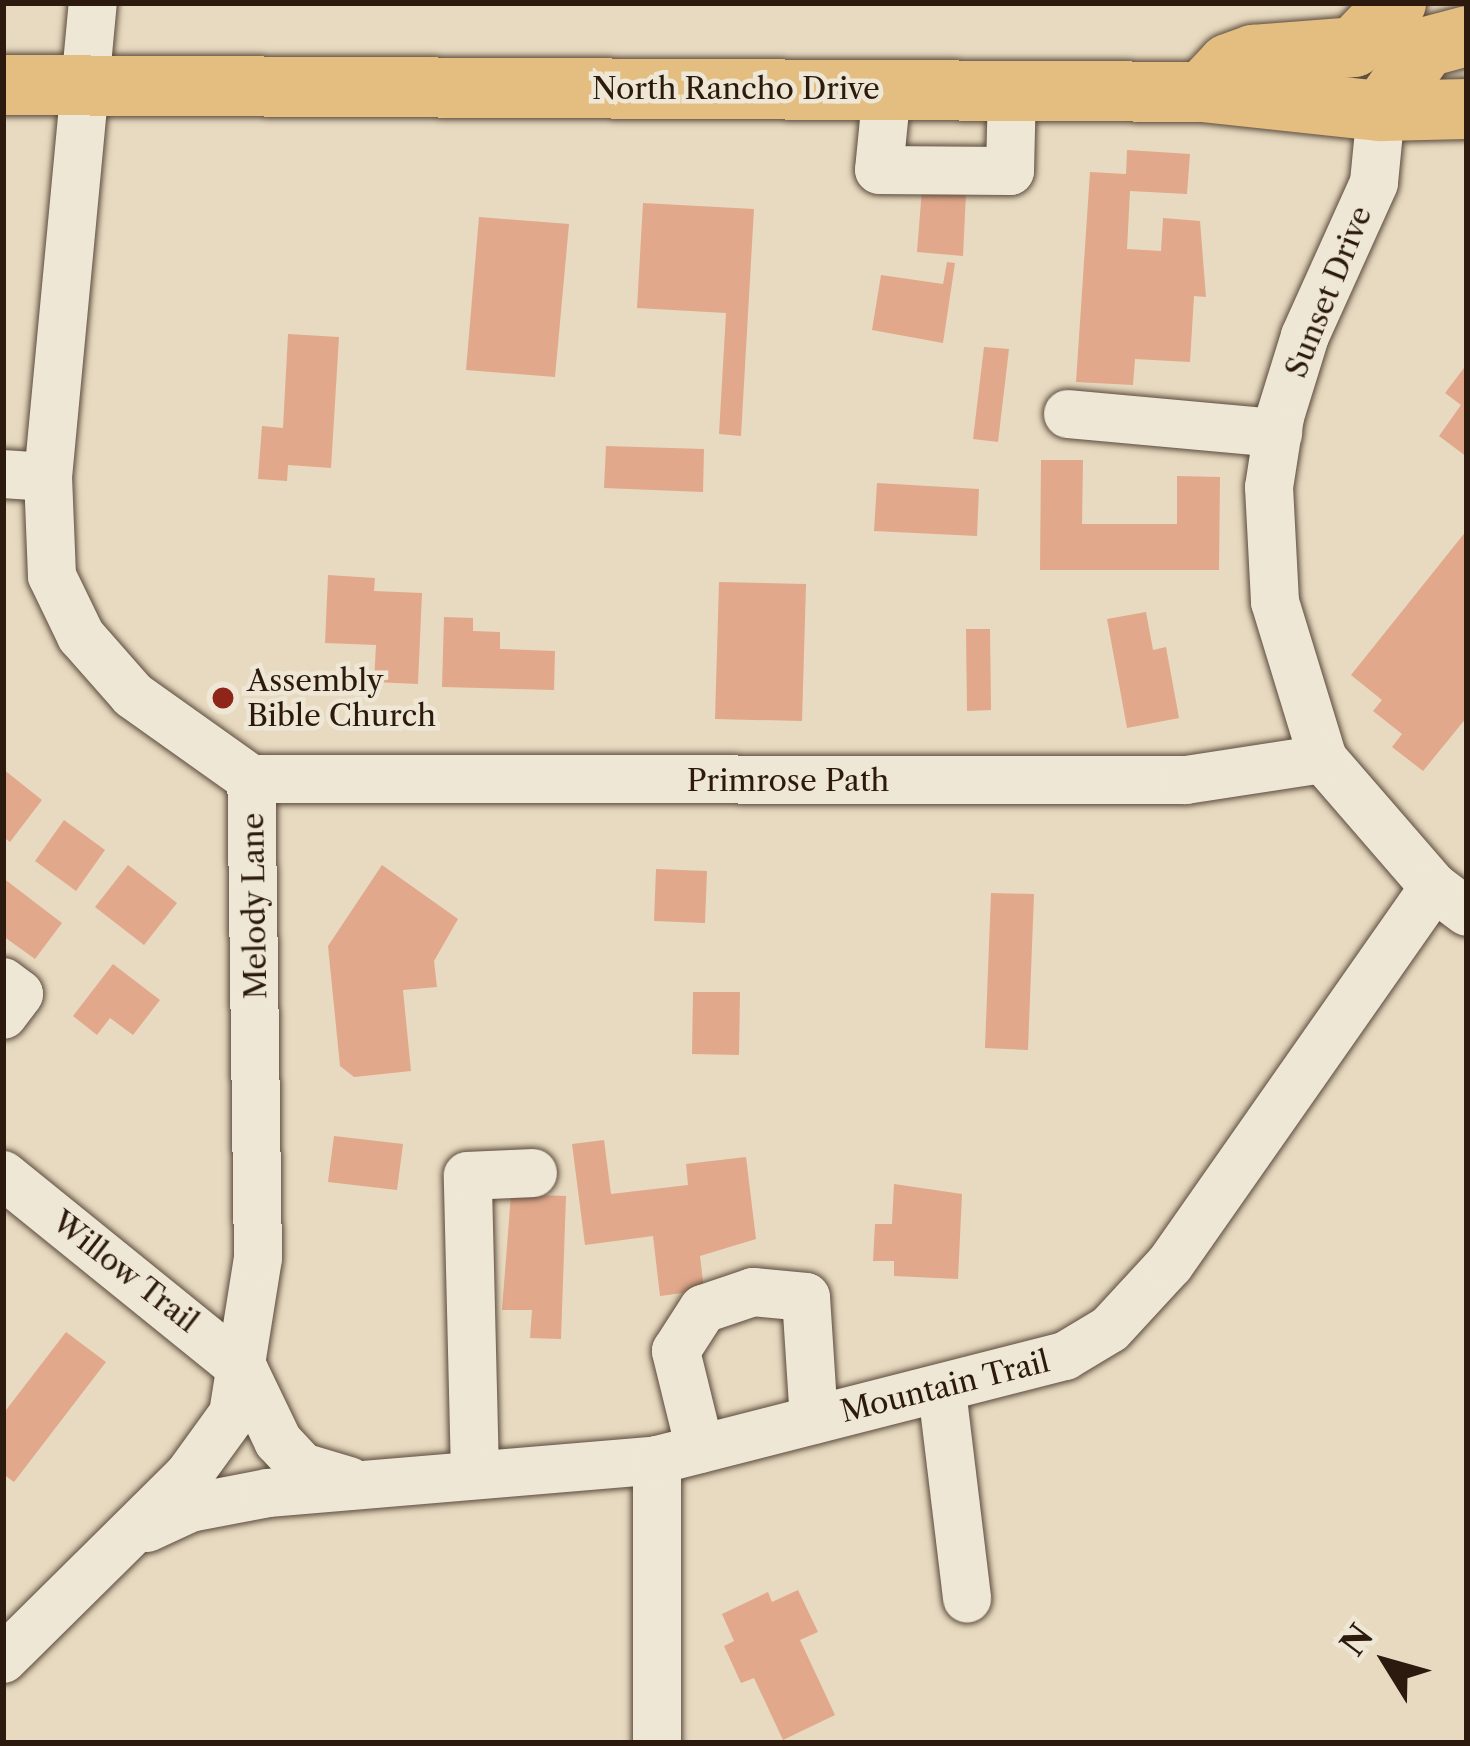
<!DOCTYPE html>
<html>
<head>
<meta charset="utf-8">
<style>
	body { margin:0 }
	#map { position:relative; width:1470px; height:1746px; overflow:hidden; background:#e7dac0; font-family:"Libre Caslon Text",serif }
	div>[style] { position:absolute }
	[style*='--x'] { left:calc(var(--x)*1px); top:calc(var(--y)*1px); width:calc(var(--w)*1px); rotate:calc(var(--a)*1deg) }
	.building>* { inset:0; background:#e2a88b }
	.roads { filter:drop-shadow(0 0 3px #5b4a3b) drop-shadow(0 0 3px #5b4a3b) }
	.minor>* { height:48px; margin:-24px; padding:0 24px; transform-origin:24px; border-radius:24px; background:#efe7d6 }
	.major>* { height:60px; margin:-30px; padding:0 30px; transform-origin:30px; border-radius:30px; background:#e4bd80 }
	.dots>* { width:33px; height:33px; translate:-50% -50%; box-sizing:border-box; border:6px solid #efe7d6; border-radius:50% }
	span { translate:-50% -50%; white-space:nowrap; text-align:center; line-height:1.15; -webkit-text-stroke:9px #efe7d6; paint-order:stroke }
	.street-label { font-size:30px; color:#2c1a0f }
	.poi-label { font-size:30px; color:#2c1a0f }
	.left { translate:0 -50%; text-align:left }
	.frame { position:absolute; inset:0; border:6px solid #2c1a0f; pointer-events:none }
	.north { position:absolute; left:1326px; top:1602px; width:120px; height:120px; -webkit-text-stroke:9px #efe7d6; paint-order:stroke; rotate:307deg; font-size:33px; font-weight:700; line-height:48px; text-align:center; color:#2c1a0f }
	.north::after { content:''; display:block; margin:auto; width:42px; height:54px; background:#2c1a0f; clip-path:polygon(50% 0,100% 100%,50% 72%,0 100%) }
</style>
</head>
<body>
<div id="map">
	<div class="building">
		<i style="clip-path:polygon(1127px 150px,1190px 154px,1187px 194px,1130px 191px,1127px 249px,1161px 251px,1163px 218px,1200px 221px,1206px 297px,1194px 296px,1190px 362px,1135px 359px,1133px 385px,1076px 382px,1090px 172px,1126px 174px)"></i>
		<i style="clip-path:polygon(922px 189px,966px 192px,963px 256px,917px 252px)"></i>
		<i style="clip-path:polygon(643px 203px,754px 209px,741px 436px,719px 434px,726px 313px,637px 308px)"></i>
		<i style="clip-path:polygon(479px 217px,569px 224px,555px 377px,466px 370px)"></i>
		<i style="clip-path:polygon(947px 262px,955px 263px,943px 343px,872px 330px,881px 275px,943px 284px)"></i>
		<i style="clip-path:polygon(288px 334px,339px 337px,331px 468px,288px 465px,287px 481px,258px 479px,262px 426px,283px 428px)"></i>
		<i style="clip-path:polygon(984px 347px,1009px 349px,998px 442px,973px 439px)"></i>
		<i style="clip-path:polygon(1467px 364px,1467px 457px,1439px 436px,1461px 405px,1445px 393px)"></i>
		<i style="clip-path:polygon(606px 446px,704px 449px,703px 492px,604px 488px)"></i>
		<i style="clip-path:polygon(1041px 460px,1083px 460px,1082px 524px,1177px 524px,1177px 476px,1220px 477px,1219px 570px,1040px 570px)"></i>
		<i style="clip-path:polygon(877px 483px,979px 489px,977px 536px,874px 531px)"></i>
		<i style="clip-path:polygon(1467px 530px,1467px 717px,1423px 771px,1392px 747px,1402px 734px,1373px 711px,1382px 700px,1351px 675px)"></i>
		<i style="clip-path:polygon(328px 575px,375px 578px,374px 591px,422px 593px,418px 684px,374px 682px,376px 645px,325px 643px)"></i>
		<i style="clip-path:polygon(719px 582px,806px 584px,802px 721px,715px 719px)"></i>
		<i style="clip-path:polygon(1146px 612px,1153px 650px,1166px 647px,1179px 718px,1127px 728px,1107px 619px)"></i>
		<i style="clip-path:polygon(444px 617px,473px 618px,473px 631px,500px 632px,500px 649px,555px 651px,554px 690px,442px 687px)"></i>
		<i style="clip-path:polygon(966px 629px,990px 629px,991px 710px,967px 711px)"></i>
		<i style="clip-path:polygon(3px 769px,42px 800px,10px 842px,3px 837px)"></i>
		<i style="clip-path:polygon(64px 820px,105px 850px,76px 891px,35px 861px)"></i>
		<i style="clip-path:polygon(128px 865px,177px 903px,144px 945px,95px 907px)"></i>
		<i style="clip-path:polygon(382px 865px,458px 919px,434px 961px,437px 987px,403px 990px,411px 1071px,354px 1077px,340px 1066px,328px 946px)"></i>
		<i style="clip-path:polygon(656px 869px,707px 871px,705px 923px,654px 921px)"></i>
		<i style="clip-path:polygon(3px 878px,62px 923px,35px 959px,3px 936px)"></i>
		<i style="clip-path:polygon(991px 893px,1034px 894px,1028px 1050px,985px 1048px)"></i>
		<i style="clip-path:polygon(113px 964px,160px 1000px,133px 1035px,110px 1018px,97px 1035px,73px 1016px)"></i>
		<i style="clip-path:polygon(693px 992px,740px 992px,739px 1055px,692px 1054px)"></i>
		<i style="clip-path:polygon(334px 1136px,403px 1144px,397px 1190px,328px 1182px)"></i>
		<i style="clip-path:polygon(604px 1140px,611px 1194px,688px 1185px,686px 1164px,746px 1157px,756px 1239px,700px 1256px,704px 1290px,660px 1296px,653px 1236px,585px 1245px,572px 1144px)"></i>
		<i style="clip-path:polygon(894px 1184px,962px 1194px,958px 1279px,894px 1276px,894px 1261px,873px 1261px,875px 1224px,892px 1224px)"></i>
		<i style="clip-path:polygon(511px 1194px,566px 1196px,561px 1339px,530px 1338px,532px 1310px,502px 1310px)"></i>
		<i style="clip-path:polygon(66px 1332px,106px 1362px,14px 1482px,3px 1474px,3px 1414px)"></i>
		<i style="clip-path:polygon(798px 1590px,818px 1632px,800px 1640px,835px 1715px,783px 1740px,754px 1678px,741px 1683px,724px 1646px,734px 1641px,722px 1614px,768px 1592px,772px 1602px)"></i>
	</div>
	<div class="roads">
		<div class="minor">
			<i style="--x:887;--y:90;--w:80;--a:95.7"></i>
			<i style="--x:879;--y:170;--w:131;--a:0.4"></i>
			<i style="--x:1010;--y:171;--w:81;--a:-88.6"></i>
			<i style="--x:1381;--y:111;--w:72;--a:95.6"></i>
			<i style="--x:1374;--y:183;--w:168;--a:114.3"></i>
			<i style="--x:1305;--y:336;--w:85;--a:107.2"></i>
			<i style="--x:1280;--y:417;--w:71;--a:98.9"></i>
			<i style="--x:1269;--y:487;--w:115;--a:87"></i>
			<i style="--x:1275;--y:602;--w:164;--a:73"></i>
			<i style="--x:1323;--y:759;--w:169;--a:49.1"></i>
			<i style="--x:1434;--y:887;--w:41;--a:37.1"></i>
			<i style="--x:1068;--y:414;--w:211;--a:5.2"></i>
			<i style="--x:3;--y:474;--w:45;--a:3.8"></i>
			<i style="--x:251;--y:779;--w:935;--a:0.06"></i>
			<i style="--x:1186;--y:780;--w:139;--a:-8.7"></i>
			<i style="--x:3;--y:982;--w:20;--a:37"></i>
			<i style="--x:19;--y:994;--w:26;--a:127"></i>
			<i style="--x:3;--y:1175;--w:310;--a:39"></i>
			<i style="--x:244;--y:1370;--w:79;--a:64.4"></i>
			<i style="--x:278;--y:1441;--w:35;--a:47"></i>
			<i style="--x:302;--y:1467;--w:49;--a:16.6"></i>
			<i style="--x:942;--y:1391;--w:209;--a:83.1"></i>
			<i style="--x:700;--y:1449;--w:101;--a:-103.8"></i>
			<i style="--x:676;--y:1351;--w:50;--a:-57.3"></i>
			<i style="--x:703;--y:1309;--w:53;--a:-18.8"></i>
			<i style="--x:753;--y:1292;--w:53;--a:5.4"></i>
			<i style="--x:806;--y:1297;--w:123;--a:86.3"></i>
			<i style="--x:475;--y:1473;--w:297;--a:-91.4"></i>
			<i style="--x:468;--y:1176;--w:65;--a:-2.6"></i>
			<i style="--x:147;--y:1528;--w:47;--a:-24.9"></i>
			<i style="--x:190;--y:1508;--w:79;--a:-10.9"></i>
			<i style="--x:268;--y:1493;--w:390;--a:-4.8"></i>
			<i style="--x:3;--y:1659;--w:260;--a:-44.7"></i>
			<i style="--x:188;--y:1476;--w:77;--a:-54"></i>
			<i style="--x:233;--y:1414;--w:158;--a:-80.9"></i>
			<i style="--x:258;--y:1258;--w:479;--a:-90.8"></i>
			<i style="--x:251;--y:779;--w:145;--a:-144.6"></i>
			<i style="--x:133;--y:695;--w:79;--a:-131.4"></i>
			<i style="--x:81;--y:636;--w:67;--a:-115.8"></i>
			<i style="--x:52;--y:576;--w:99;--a:-92.3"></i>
			<i style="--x:48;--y:477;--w:476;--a:-84.6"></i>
			<i style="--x:657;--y:1743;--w:283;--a:-90"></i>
			<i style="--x:657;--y:1460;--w:421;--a:-14.3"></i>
			<i style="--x:1065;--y:1356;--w:52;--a:-31"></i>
			<i style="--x:1110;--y:1329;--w:88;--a:-47.3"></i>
			<i style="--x:1170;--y:1264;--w:460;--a:-55"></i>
		</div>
		<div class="major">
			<i style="--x:3;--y:85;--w:1199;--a:0.33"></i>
			<i style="--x:1202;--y:92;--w:180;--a:6.1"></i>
			<i style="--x:1381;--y:111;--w:86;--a:-1.3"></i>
			<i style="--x:1202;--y:92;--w:38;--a:-47"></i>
			<i style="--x:1228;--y:64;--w:27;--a:-20"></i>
			<i style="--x:1253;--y:55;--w:101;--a:-4.5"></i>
			<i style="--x:1354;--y:47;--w:61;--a:-46.3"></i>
			<i style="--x:1381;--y:111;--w:78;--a:-54.9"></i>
			<i style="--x:1426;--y:47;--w:42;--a:-15"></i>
		</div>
	</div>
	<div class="dots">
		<i style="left:223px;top:698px;background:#8f2418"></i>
	</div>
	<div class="street-label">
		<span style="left:736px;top:89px">North Rancho Drive</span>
		<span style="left:1329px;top:292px;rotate:-68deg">Sunset Drive</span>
		<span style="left:788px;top:781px">Primrose Path</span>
		<span style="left:255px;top:906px;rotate:-91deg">Melody Lane</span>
		<span style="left:125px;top:1272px;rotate:38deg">Willow Trail</span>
		<span style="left:945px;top:1387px;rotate:-14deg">Mountain Trail</span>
	</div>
	<div class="poi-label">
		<span class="left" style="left:247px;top:698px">Assembly<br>Bible Church</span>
	</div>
	<div class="frame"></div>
	<div class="north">N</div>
</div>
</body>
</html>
